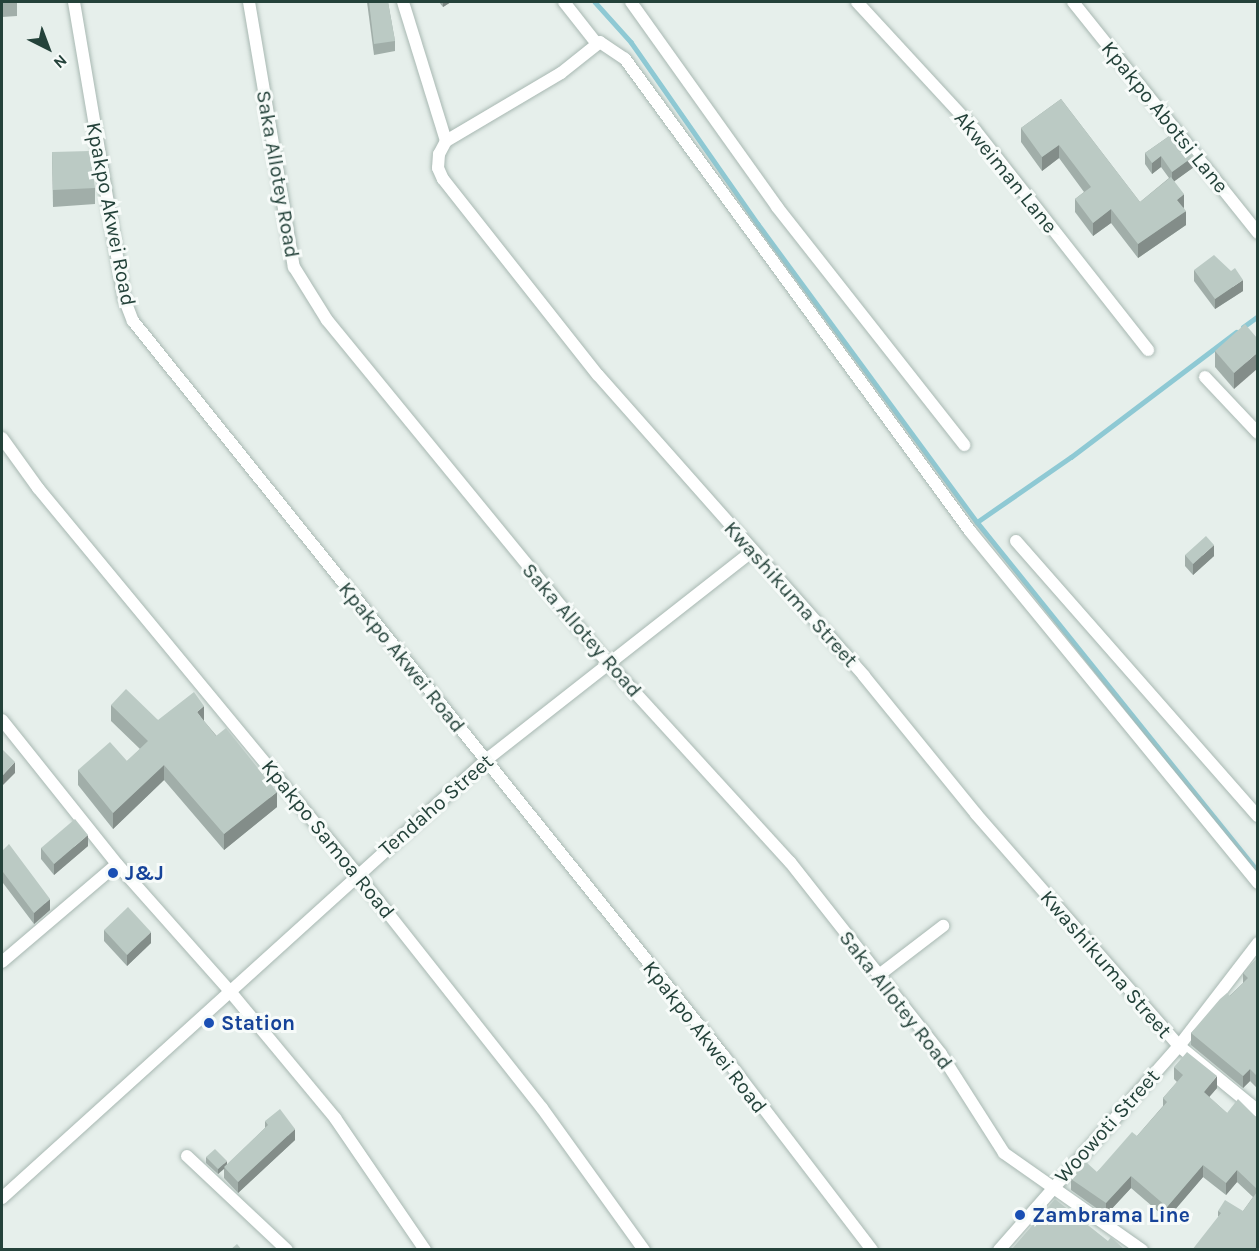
<!DOCTYPE html>
<html>
<head>
<meta charset="utf-8">
<style>
	body { margin:0 }
	#map { position:relative; width:1259px; height:1251px; overflow:hidden; background:#e6efeb; font-family:Karla,sans-serif }
	div>[style] { position:absolute }
	[style*='--x'] { left:calc(var(--x)*1px); top:calc(var(--y)*1px); width:calc(var(--w)*1px); rotate:calc(var(--a)*1deg) }
	.stream>* { height:4.5px; margin:-2.25px; padding:0 2.25px; transform-origin:2.25px; border-radius:2.25px; background:#8ec9d4 }
	.roads { filter:drop-shadow(0 0 2px #a8b8b2) drop-shadow(0 0 2px #a8b8b2) }
	.minor>* { height:12px; margin:-6px; padding:0 6px; transform-origin:6px; border-radius:6px; background:#fff }
	.wall>* { inset:0; background:#a1aea9 }
	.shaded-wall>* { inset:0; background:#838d89 }
	.building>* { inset:0; background:#bbcac4 }
	.dots>* { width:16px; height:16px; translate:-50% -50%; box-sizing:border-box; border:3px solid #f7fbf9; border-radius:50% }
	span { translate:-50% -50%; white-space:nowrap; text-align:center; line-height:1.15; -webkit-text-stroke:6px #f7fbf9; paint-order:stroke }
	.street-label { font-size:21px; color:#24423a }
	.transit-label { font-size:21px; color:#164399; font-weight:700 }
	.left { translate:0 -50%; text-align:left }
	.frame { position:absolute; inset:0; border:3px solid #24423a; pointer-events:none }
	.north { position:absolute; left:18px; top:18px; width:60px; height:60px; -webkit-text-stroke:4px #f7fbf9; paint-order:stroke; rotate:138deg; font-size:16px; font-weight:700; line-height:24px; text-align:center; color:#24423a }
	.north::after { content:''; display:block; margin:auto; width:21px; height:27px; background:#24423a; clip-path:polygon(50% 0,100% 100%,50% 72%,0 100%) }
</style>
</head>
<body>
<div id="map">
	<div class="stream">
		<i style="--x:595;--y:2;--w:54;--a:48"></i>
		<i style="--x:631;--y:42;--w:222;--a:55.1"></i>
		<i style="--x:758;--y:224;--w:370;--a:53.7"></i>
		<i style="--x:977;--y:522;--w:448;--a:51.2"></i>
		<i style="--x:1243;--y:327;--w:19;--a:-36"></i>
		<i style="--x:977;--y:522;--w:114;--a:-34.7"></i>
		<i style="--x:1071;--y:457;--w:207;--a:-37.1"></i>
	</div>
	<div class="roads">
		<div class="minor">
			<i style="--x:74;--y:2;--w:300;--a:80.4"></i>
			<i style="--x:124;--y:298;--w:25;--a:69"></i>
			<i style="--x:133;--y:321;--w:942;--a:51.21"></i>
			<i style="--x:723;--y:1055;--w:245;--a:52.6"></i>
			<i style="--x:249;--y:2;--w:269;--a:80.4"></i>
			<i style="--x:294;--y:267;--w:62;--a:58.1"></i>
			<i style="--x:327;--y:320;--w:445;--a:50.7"></i>
			<i style="--x:609;--y:664;--w:268;--a:47.6"></i>
			<i style="--x:790;--y:862;--w:244;--a:51.8"></i>
			<i style="--x:941;--y:1054;--w:117;--a:57.5"></i>
			<i style="--x:1004;--y:1153;--w:169;--a:35.1"></i>
			<i style="--x:403;--y:2;--w:145;--a:72.8"></i>
			<i style="--x:564;--y:2;--w:53;--a:51.8"></i>
			<i style="--x:631;--y:2;--w:252;--a:54.5"></i>
			<i style="--x:777;--y:207;--w:303;--a:51.8"></i>
			<i style="--x:857;--y:2;--w:174;--a:47.3"></i>
			<i style="--x:975;--y:130;--w:280;--a:51.8"></i>
			<i style="--x:1073;--y:2;--w:296;--a:51.3"></i>
			<i style="--x:1205;--y:377;--w:77;--a:46.6"></i>
			<i style="--x:2;--y:438;--w:62;--a:54.2"></i>
			<i style="--x:38;--y:488;--w:501;--a:50.43"></i>
			<i style="--x:357;--y:874;--w:298;--a:51.7"></i>
			<i style="--x:542;--y:1108;--w:175;--a:54.3"></i>
			<i style="--x:1016;--y:541;--w:366;--a:48.7"></i>
			<i style="--x:2;--y:720;--w:184;--a:51.4"></i>
			<i style="--x:117;--y:864;--w:167;--a:48.4"></i>
			<i style="--x:228;--y:989;--w:168;--a:50.3"></i>
			<i style="--x:335;--y:1118;--w:160;--a:55.7"></i>
			<i style="--x:1258;--y:883;--w:455;--a:-129.3"></i>
			<i style="--x:970;--y:531;--w:585;--a:-126.16"></i>
			<i style="--x:625;--y:59;--w:30;--a:-146"></i>
			<i style="--x:600;--y:42;--w:50;--a:141.5"></i>
			<i style="--x:561;--y:73;--w:134;--a:149.4"></i>
			<i style="--x:446;--y:141;--w:15;--a:118"></i>
			<i style="--x:439;--y:154;--w:14;--a:94"></i>
			<i style="--x:438;--y:168;--w:12;--a:66"></i>
			<i style="--x:443;--y:179;--w:250;--a:51.7"></i>
			<i style="--x:598;--y:375;--w:402;--a:48.5"></i>
			<i style="--x:864;--y:676;--w:178;--a:50.9"></i>
			<i style="--x:976;--y:814;--w:308;--a:48.8"></i>
			<i style="--x:1179;--y:1046;--w:102;--a:39.4"></i>
			<i style="--x:2;--y:962;--w:151;--a:-40.4"></i>
			<i style="--x:879;--y:975;--w:81;--a:-37.4"></i>
			<i style="--x:187;--y:1156;--w:137;--a:43.2"></i>
			<i style="--x:2;--y:1198;--w:653;--a:-42.14"></i>
			<i style="--x:486;--y:760;--w:339;--a:-38.1"></i>
			<i style="--x:999;--y:1250;--w:272;--a:-48.6"></i>
			<i style="--x:1179;--y:1046;--w:130;--a:-52.5"></i>
		</div>
	</div>
	<div class="wall">
		<i style="clip-path:polygon(2px 2px,17px 2px,17px 16px,2px 17px)"></i>
		<i style="clip-path:polygon(367px 2px,388px 2px,395px 41px,395px 51px,374px 55px)"></i>
		<i style="clip-path:polygon(439px 2px,451px 2px,443px 7px)"></i>
		<i style="clip-path:polygon(1061px 99px,1140px 202px,1169px 178px,1161px 167px,1152px 174px,1145px 164px,1145px 153px,1175px 132px,1194px 167px,1174px 181px,1184px 207px,1184px 208px,1186px 225px,1138px 258px,1111px 223px,1093px 236px,1075px 212px,1075px 199px,1084px 192px,1059px 158px,1042px 171px,1021px 142px,1021px 128px)"></i>
		<i style="clip-path:polygon(52px 152px,95px 188px,95px 204px,53px 207px)"></i>
		<i style="clip-path:polygon(1194px 270px,1243px 291px,1215px 309px,1194px 281px)"></i>
		<i style="clip-path:polygon(1257px 338px,1234px 389px,1215px 367px,1215px 351px)"></i>
		<i style="clip-path:polygon(1185px 555px,1214px 556px,1193px 575px,1185px 566px)"></i>
		<i style="clip-path:polygon(111px 705px,158px 720px,204px 721px,277px 807px,224px 850px,164px 780px,113px 829px,78px 785px,78px 770px,127px 761px,140px 749px,111px 721px)"></i>
		<i style="clip-path:polygon(88px 846px,54px 875px,41px 859px,41px 848px)"></i>
		<i style="clip-path:polygon(2px 851px,50px 910px,34px 924px,3px 883px,2px 884px)"></i>
		<i style="clip-path:polygon(104px 930px,151px 943px,127px 966px,104px 941px)"></i>
		<i style="clip-path:polygon(1257px 959px,1257px 1088px,1250px 1081px,1243px 1088px,1191px 1045px,1191px 1033px,1243px 983px,1243px 973px)"></i>
		<i style="clip-path:polygon(1174px 1067px,1217px 1088px,1209px 1097px,1227px 1113px,1257px 1118px,1257px 1250px,1218px 1216px,1218px 1211px,1243px 1211px,1253px 1197px,1237px 1182px,1226px 1195px,1203px 1177px,1167px 1219px,1131px 1188px,1106px 1215px,1071px 1190px,1071px 1179px,1097px 1172px,1137px 1136px,1163px 1106px,1163px 1098px,1177px 1082px,1174px 1079px)"></i>
		<i style="clip-path:polygon(265px 1121px,295px 1140px,238px 1193px,224px 1178px,224px 1169px,218px 1174px,206px 1163px,206px 1157px,227px 1165px,265px 1128px)"></i>
	</div>
	<div class="shaded-wall">
		<i style="clip-path:polygon(443px 2px,451px 2px,443px 7px)"></i>
		<i style="clip-path:polygon(1059px 145px,1059px 158px,1042px 171px,1042px 157px)"></i>
		<i style="clip-path:polygon(1161px 156px,1161px 167px,1152px 174px,1152px 163px)"></i>
		<i style="clip-path:polygon(1194px 156px,1194px 167px,1172px 183px,1172px 172px)"></i>
		<i style="clip-path:polygon(1184px 194px,1184px 207px,1177px 213px,1177px 200px)"></i>
		<i style="clip-path:polygon(1111px 209px,1111px 223px,1093px 236px,1093px 223px)"></i>
		<i style="clip-path:polygon(1186px 211px,1186px 225px,1138px 258px,1138px 244px)"></i>
		<i style="clip-path:polygon(1243px 280px,1243px 291px,1215px 309px,1215px 299px)"></i>
		<i style="clip-path:polygon(1257px 353px,1257px 369px,1234px 389px,1234px 373px)"></i>
		<i style="clip-path:polygon(1214px 545px,1214px 556px,1193px 575px,1193px 564px)"></i>
		<i style="clip-path:polygon(204px 706px,204px 722px,197px 712px)"></i>
		<i style="clip-path:polygon(15px 762px,15px 773px,2px 786px,2px 776px)"></i>
		<i style="clip-path:polygon(164px 765px,164px 780px,113px 829px,113px 813px)"></i>
		<i style="clip-path:polygon(277px 792px,277px 807px,224px 850px,224px 834px)"></i>
		<i style="clip-path:polygon(88px 835px,88px 846px,54px 875px,54px 864px)"></i>
		<i style="clip-path:polygon(3px 872px,3px 883px,2px 884px,2px 873px)"></i>
		<i style="clip-path:polygon(50px 899px,50px 910px,34px 924px,34px 913px)"></i>
		<i style="clip-path:polygon(151px 932px,151px 943px,127px 966px,127px 955px)"></i>
		<i style="clip-path:polygon(1250px 1069px,1250px 1081px,1243px 1088px,1243px 1076px)"></i>
		<i style="clip-path:polygon(1217px 1076px,1217px 1088px,1204px 1103px,1204px 1092px)"></i>
		<i style="clip-path:polygon(295px 1129px,295px 1140px,238px 1193px,238px 1182px)"></i>
		<i style="clip-path:polygon(227px 1161px,227px 1166px,218px 1174px,218px 1169px)"></i>
		<i style="clip-path:polygon(1203px 1165px,1203px 1177px,1167px 1219px,1167px 1207px)"></i>
		<i style="clip-path:polygon(1237px 1170px,1237px 1182px,1226px 1195px,1226px 1183px)"></i>
		<i style="clip-path:polygon(1131px 1176px,1131px 1188px,1106px 1215px,1106px 1203px)"></i>
	</div>
	<div class="building">
		<i style="clip-path:polygon(369px 2px,388px 2px,395px 41px,374px 44px)"></i>
		<i style="clip-path:polygon(1061px 99px,1140px 202px,1171px 177px,1184px 194px,1177px 200px,1186px 211px,1138px 244px,1111px 209px,1093px 223px,1075px 199px,1091px 187px,1059px 145px,1042px 157px,1021px 128px)"></i>
		<i style="clip-path:polygon(1175px 132px,1194px 156px,1172px 172px,1161px 156px,1152px 163px,1145px 153px)"></i>
		<i style="clip-path:polygon(90px 151px,95px 188px,53px 190px,52px 152px)"></i>
		<i style="clip-path:polygon(1214px 255px,1231px 271px,1235px 268px,1243px 280px,1215px 299px,1194px 270px)"></i>
		<i style="clip-path:polygon(1245px 324px,1257px 338px,1257px 353px,1234px 373px,1215px 351px)"></i>
		<i style="clip-path:polygon(1206px 536px,1214px 545px,1193px 564px,1185px 555px)"></i>
		<i style="clip-path:polygon(126px 689px,158px 720px,194px 692px,204px 706px,197px 712px,216px 736px,226px 728px,277px 792px,224px 834px,164px 765px,113px 813px,78px 770px,110px 742px,127px 761px,148px 741px,111px 705px)"></i>
		<i style="clip-path:polygon(2px 749px,15px 762px,2px 776px)"></i>
		<i style="clip-path:polygon(75px 819px,88px 835px,54px 864px,41px 848px)"></i>
		<i style="clip-path:polygon(9px 844px,50px 899px,34px 913px,3px 872px,2px 873px,2px 851px)"></i>
		<i style="clip-path:polygon(128px 907px,151px 932px,127px 955px,104px 930px)"></i>
		<i style="clip-path:polygon(1257px 959px,1257px 1076px,1250px 1069px,1243px 1076px,1191px 1033px,1220px 999px,1227px 993px,1230px 996px,1248px 978px,1243px 973px)"></i>
		<i style="clip-path:polygon(1187px 1052px,1217px 1076px,1204px 1092px,1227px 1113px,1238px 1099px,1257px 1118px,1257px 1189px,1237px 1170px,1226px 1183px,1203px 1165px,1167px 1207px,1131px 1176px,1106px 1203px,1071px 1179px,1086px 1162px,1097px 1172px,1132px 1132px,1137px 1136px,1167px 1102px,1163px 1098px,1183px 1075px,1174px 1067px)"></i>
		<i style="clip-path:polygon(280px 1109px,295px 1129px,238px 1182px,224px 1167px,268px 1125px,265px 1121px)"></i>
		<i style="clip-path:polygon(215px 1149px,227px 1161px,218px 1169px,206px 1157px)"></i>
		<i style="clip-path:polygon(1257px 1192px,1257px 1250px,1192px 1250px,1221px 1213px,1218px 1211px,1225px 1200px,1243px 1211px)"></i>
		<i style="clip-path:polygon(1055px 1199px,1108px 1241px,1111px 1237px,1125px 1250px,1011px 1250px)"></i>
		<i style="clip-path:polygon(237px 1244px,242px 1250px,230px 1250px)"></i>
	</div>
	<div class="dots">
		<i style="left:113px;top:873px;background:#1a4fb4"></i>
		<i style="left:209px;top:1023px;background:#1a4fb4"></i>
		<i style="left:1020px;top:1215px;background:#1a4fb4"></i>
	</div>
	<div class="street-label">
		<span style="left:1165px;top:117px;rotate:51deg">Kpakpo Abotsi Lane</span>
		<span style="left:1006px;top:172px;rotate:51deg">Akweiman Lane</span>
		<span style="left:278px;top:174px;rotate:80deg">Saka Allotey Road</span>
		<span style="left:111px;top:214px;rotate:79deg">Kpakpo Akwei Road</span>
		<span style="left:791px;top:594px;rotate:48deg">Kwashikuma Street</span>
		<span style="left:582px;top:630px;rotate:49deg">Saka Allotey Road</span>
		<span style="left:402px;top:657px;rotate:51deg">Kpakpo Akwei Road</span>
		<span style="left:436px;top:805px;rotate:-41deg">Tendaho Street</span>
		<span style="left:328px;top:839px;rotate:51deg">Kpakpo Samoa Road</span>
		<span style="left:1106px;top:964px;rotate:49deg">Kwashikuma Street</span>
		<span style="left:896px;top:1000px;rotate:52deg">Saka Allotey Road</span>
		<span style="left:705px;top:1037px;rotate:52deg">Kpakpo Akwei Road</span>
		<span style="left:1107px;top:1126px;rotate:-48deg">Woowoti Street</span>
	</div>
	<div class="transit-label">
		<span class="left" style="left:125px;top:873px">J&amp;J</span>
		<span class="left" style="left:221px;top:1023px">Station</span>
		<span class="left" style="left:1032px;top:1215px">Zambrama Line</span>
	</div>
	<div class="frame"></div>
	<div class="north">N</div>
</div>
</body>
</html>
